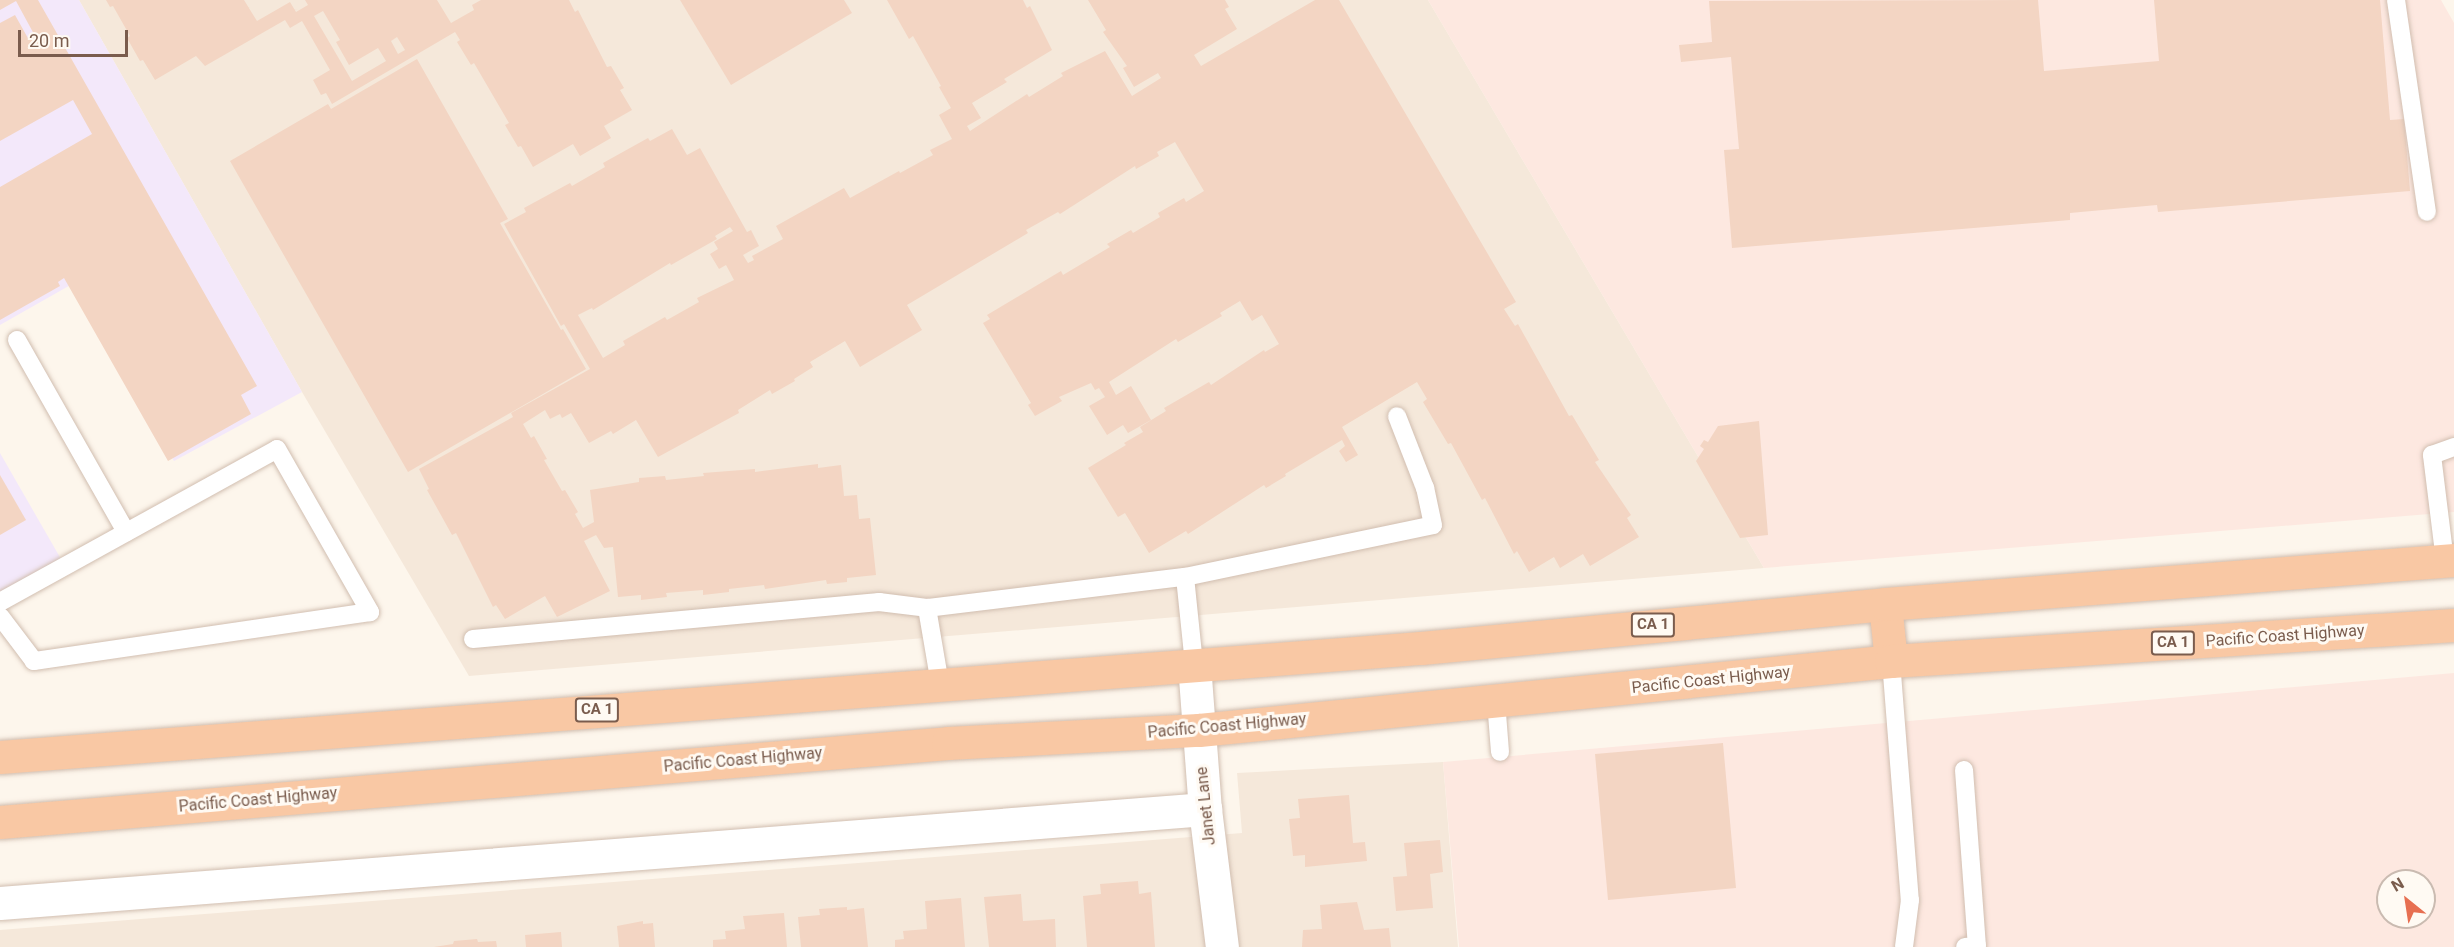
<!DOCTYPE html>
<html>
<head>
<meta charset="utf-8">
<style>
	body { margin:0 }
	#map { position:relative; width:2454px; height:947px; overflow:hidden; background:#fdf6ec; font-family:Roboto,sans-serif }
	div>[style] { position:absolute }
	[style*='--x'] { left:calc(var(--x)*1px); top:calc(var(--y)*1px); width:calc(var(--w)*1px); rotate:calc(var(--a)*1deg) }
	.residential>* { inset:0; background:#f5e8da }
	.commercial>* { inset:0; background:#fde8e0 }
	.education>* { inset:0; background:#f3e8fa }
	.building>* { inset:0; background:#f3d5c3 }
	.roads { filter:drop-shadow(0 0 2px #d1beb0) drop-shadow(0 0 2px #d1beb0) }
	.service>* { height:18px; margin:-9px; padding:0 9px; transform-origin:9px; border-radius:9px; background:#fff }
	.minor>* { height:33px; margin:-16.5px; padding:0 16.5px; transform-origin:16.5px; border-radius:16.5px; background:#fff }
	.trunk>* { height:33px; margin:-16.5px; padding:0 16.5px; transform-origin:16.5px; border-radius:16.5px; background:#f9c8a4 }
	span { translate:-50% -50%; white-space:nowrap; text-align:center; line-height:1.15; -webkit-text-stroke:6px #fffaf3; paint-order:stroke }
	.shield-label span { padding:2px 4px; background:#fffaf3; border:2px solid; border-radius:4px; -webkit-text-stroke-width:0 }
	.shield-label { font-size:15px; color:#7a5c4d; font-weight:700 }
	.street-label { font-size:16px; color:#7a5c4d }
	.north { position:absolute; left:2376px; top:869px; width:60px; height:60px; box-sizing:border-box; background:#fffaf3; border:2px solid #cabbb1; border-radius:50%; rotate:330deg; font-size:16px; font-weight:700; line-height:24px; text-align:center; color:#7a5c4d }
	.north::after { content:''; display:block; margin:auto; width:21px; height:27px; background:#e76f51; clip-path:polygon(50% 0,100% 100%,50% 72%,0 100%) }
	.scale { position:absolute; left:18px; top:30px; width:110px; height:27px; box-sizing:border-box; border:3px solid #7a5c4d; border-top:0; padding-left:8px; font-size:18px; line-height:21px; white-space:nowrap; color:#7a5c4d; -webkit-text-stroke:4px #fffaf3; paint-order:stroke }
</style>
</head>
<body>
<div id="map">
	<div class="residential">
		<i style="clip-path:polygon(79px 0,1428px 0,1764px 568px,469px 676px,302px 392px)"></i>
		<i style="clip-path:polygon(1443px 762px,1458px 947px,0 947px,0 930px,1242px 833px,1237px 773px)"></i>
	</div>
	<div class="commercial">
		<i style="clip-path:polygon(1428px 0,2441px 0,2454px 23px,2454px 512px,1764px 568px)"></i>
		<i style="clip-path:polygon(evenodd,2454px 673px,2454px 947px,1459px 947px,1443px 762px,2454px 673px,2388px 881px,2424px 881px,2424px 917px,2388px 917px,2388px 881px)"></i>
	</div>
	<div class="education">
		<i style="clip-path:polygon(0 0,79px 0,302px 392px,174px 461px,74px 283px,0 325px)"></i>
		<i style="clip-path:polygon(0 453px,65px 566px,0 602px)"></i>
	</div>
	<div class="building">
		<i style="clip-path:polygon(0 0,38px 0,257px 386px,241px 395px,251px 414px,168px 461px,64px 278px,58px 282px,60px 286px,0 320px,0 187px,92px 134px,73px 100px,0 141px,0 23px,15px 15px,29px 40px,35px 36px,16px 1px,0 10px)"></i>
		<i style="clip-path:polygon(evenodd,106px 0,244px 0,257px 21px,290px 2px,296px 12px,308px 5px,305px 0,437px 0,451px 23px,474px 10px,472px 5px,481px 0,569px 0,575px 12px,578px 10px,607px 67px,611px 66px,624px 88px,620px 90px,632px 110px,604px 126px,611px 138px,580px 156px,573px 144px,533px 167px,521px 146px,518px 147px,505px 125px,509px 123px,474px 63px,471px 65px,457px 42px,460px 40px,455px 32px,332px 104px,326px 93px,321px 95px,313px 80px,330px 70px,302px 21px,290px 28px,285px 20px,205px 66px,196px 56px,155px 80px,143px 60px,140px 61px,127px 38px,130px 36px,113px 6px,110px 7px,106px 0,323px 11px,340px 40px,336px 42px,349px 65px,378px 48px,386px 61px,352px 81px,314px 16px,323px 11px,106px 0,397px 37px,405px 50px,398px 54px,391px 41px,397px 37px)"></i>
		<i style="clip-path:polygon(680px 0,844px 0,852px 13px,731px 85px)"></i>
		<i style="clip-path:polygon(evenodd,887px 0,1023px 0,1027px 8px,1030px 6px,1052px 50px,1004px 79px,1007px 82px,972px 103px,981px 118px,967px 126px,970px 131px,1027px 94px,1029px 97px,1063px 76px,1061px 73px,1105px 51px,1132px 96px,1161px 78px,1158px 73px,1134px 87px,1123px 68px,1127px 66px,1103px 32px,1106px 30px,1088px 0,1225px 0,1229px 7px,1225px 9px,1237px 29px,1194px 55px,1201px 66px,1315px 0,1339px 0,1516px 302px,1504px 309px,1515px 326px,1518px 324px,1569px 416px,1572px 415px,1599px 460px,1595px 462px,1631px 515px,1627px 518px,1639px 537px,1590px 566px,1583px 554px,1560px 568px,1554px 557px,1529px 572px,1517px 551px,1514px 554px,1485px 498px,1482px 500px,1451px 443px,1448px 444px,1423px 402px,1427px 399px,1417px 382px,1342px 427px,1358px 455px,1346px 462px,1339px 451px,1345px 446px,1342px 440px,1285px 474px,1286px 476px,1266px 488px,1264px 485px,1188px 534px,1186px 531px,1149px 553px,1125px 513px,1118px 517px,1088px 468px,1126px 445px,1124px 443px,1143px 432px,1140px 427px,1166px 411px,1164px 408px,1209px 382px,1211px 385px,1264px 350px,1265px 352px,1279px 344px,1262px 315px,1252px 321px,1240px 301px,1220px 313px,1222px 316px,1178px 342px,1176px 339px,1109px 382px,1116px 395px,1131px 386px,1151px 420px,1128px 433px,1123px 425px,1107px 435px,1089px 406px,1105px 397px,1099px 388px,1095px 390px,1091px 383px,1059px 397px,1062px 401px,1035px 416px,1028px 405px,1031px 403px,983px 323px,990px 319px,987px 315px,1061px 271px,1063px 275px,1110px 247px,1107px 244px,1131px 230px,1133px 233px,1160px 217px,1158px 213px,1184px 198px,1186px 202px,1204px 191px,1175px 142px,1157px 152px,1159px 156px,1136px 169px,1135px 166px,1060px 214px,1058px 212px,1026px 230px,1028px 233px,907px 305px,922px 330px,860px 367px,845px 341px,810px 362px,813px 367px,794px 379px,795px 381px,772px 394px,770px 390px,738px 410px,739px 413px,658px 457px,636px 420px,613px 434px,611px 431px,589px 443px,571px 413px,562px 418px,560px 414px,550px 419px,545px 410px,523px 424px,531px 438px,534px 436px,547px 459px,544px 460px,562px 491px,565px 490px,578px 512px,575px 514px,583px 528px,594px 522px,590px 490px,639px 482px,639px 478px,665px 476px,666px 480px,704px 476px,703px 473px,755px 469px,755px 472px,818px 464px,818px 468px,841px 465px,844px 496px,857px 495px,859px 519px,870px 518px,876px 575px,847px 578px,847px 582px,827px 584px,826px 580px,765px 589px,764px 585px,729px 589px,729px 592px,703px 595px,703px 590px,666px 593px,667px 597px,641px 600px,641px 595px,618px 597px,613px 547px,604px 548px,596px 535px,584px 541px,610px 591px,557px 617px,545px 596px,505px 619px,496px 605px,493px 607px,456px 533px,452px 535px,427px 490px,429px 489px,419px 469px,513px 417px,511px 413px,590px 369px,564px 324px,561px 326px,504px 224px,526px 212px,524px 208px,570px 183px,572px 186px,605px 167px,603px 163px,648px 138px,650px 141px,672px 129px,687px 155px,700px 148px,747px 232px,751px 230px,759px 246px,743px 255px,748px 263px,754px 260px,752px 256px,783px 239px,776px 226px,844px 188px,850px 198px,899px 171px,900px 173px,933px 155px,930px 150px,952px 139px,939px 115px,951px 108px,939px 87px,941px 86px,913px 36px,909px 39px,887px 0,730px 227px,733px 231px,714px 242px,718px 249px,710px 254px,719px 269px,726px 265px,734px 280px,697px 298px,699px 302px,667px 320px,665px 317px,623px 341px,625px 345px,603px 358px,578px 315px,592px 308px,593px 310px,670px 263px,671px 265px,717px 239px,715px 236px,730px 227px)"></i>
		<i style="clip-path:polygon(2038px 0,2044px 71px,2159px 61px,2154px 0,2380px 0,2390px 120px,2404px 119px,2410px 191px,2158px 212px,2157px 205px,2070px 213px,2070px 220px,1732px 248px,1724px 150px,1739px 149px,1731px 57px,1681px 62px,1679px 45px,1712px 42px,1709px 1px)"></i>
		<i style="clip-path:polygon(417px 59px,508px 219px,500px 223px,561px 330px,563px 329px,586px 369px,408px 472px,230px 161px,328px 104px,331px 109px)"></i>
		<i style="clip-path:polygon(1759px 421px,1768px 535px,1740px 538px,1696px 461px,1704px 449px,1700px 446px,1704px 440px,1708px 442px,1718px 426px)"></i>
		<i style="clip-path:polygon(0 475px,26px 520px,0 535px)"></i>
		<i style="clip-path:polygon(1723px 743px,1736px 888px,1608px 900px,1595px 754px)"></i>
		<i style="clip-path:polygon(1349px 795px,1353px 843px,1365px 842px,1367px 861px,1305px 867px,1305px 855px,1293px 856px,1289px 819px,1300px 818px,1298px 799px)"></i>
		<i style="clip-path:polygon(1440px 840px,1443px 872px,1430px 874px,1433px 908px,1396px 911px,1393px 877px,1407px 876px,1404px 843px)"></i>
		<i style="clip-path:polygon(1138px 881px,1139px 894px,1151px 892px,1155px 947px,1087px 947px,1083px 896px,1101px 894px,1100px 884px)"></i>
		<i style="clip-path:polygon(1021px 894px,1023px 921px,1055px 919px,1056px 947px,989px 947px,984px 897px)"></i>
		<i style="clip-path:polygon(961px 898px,965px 947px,895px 947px,895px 940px,904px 939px,903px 931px,927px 929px,925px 901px)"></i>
		<i style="clip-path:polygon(1357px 902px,1364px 930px,1389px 928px,1391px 947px,1302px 947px,1303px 930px,1322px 929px,1320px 905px)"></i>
		<i style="clip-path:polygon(847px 907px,847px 910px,864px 908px,868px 947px,801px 947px,798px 917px,820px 915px,819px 909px)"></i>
		<i style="clip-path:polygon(784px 913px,787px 947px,713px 947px,713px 940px,726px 939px,725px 931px,745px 929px,743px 916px)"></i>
		<i style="clip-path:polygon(643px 921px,643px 924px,653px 923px,655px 947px,619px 947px,617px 926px)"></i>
		<i style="clip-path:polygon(561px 932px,562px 947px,526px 947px,525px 935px)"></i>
		<i style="clip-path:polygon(477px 939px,478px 942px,496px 941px,497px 947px,434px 947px,453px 944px,454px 941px)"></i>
	</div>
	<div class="roads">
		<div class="service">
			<i style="--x:2396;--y:0;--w:214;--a:81.7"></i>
			<i style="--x:17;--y:340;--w:221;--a:60.4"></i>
			<i style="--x:2445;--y:561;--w:107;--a:-97"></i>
			<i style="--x:2432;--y:455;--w:23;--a:-20"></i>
			<i style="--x:1185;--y:577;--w:87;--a:84.1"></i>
			<i style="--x:0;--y:602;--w:316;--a:-28.9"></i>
			<i style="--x:277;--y:449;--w:188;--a:60.3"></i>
			<i style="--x:370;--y:612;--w:340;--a:171.7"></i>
			<i style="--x:34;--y:661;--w:56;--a:-127.1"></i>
			<i style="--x:927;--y:608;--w:260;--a:-6.9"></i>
			<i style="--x:1185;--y:577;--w:253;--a:-11.8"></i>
			<i style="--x:1433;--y:525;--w:38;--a:-102"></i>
			<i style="--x:1425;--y:488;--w:77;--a:-111.3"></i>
			<i style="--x:473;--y:639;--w:408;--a:-5.2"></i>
			<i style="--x:879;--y:602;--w:48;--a:7.1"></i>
			<i style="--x:927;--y:608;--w:77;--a:80.3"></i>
			<i style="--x:1891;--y:661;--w:240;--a:85.5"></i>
			<i style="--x:1910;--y:900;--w:47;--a:97.3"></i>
			<i style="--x:1496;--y:701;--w:51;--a:85.5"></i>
			<i style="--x:1964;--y:770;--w:176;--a:85.8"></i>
			<i style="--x:1977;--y:946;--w:12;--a:175"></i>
		</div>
		<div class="minor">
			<i style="--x:1194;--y:664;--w:145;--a:85.7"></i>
			<i style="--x:1205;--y:809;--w:139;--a:83"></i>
			<i style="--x:0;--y:903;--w:1209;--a:-4.46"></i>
		</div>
		<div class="trunk">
			<i style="--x:1885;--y:604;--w:57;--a:84"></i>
			<i style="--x:0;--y:757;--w:1425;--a:-4.39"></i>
			<i style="--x:1421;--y:648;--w:466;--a:-5.4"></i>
			<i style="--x:1885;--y:604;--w:571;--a:-4.42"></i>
			<i style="--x:0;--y:822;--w:951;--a:-4.76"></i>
			<i style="--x:948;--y:743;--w:251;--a:-3"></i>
			<i style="--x:1199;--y:730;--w:695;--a:-5.69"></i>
			<i style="--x:1891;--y:661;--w:564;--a:-3.66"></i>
		</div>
	</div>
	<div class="shield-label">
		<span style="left:1653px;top:625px">CA 1</span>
		<span style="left:2173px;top:643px">CA 1</span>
		<span style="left:597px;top:710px">CA 1</span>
	</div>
	<div class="street-label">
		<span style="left:2285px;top:636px;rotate:-4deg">Pacific Coast Highway</span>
		<span style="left:1711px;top:680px;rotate:-6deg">Pacific Coast Highway</span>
		<span style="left:1227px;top:726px;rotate:-5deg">Pacific Coast Highway</span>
		<span style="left:743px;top:760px;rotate:-5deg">Pacific Coast Highway</span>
		<span style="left:258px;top:800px;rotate:-5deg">Pacific Coast Highway</span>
		<span style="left:1206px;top:806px;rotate:-96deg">Janet Lane</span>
	</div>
	<div class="north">N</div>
	<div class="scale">20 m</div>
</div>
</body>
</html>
